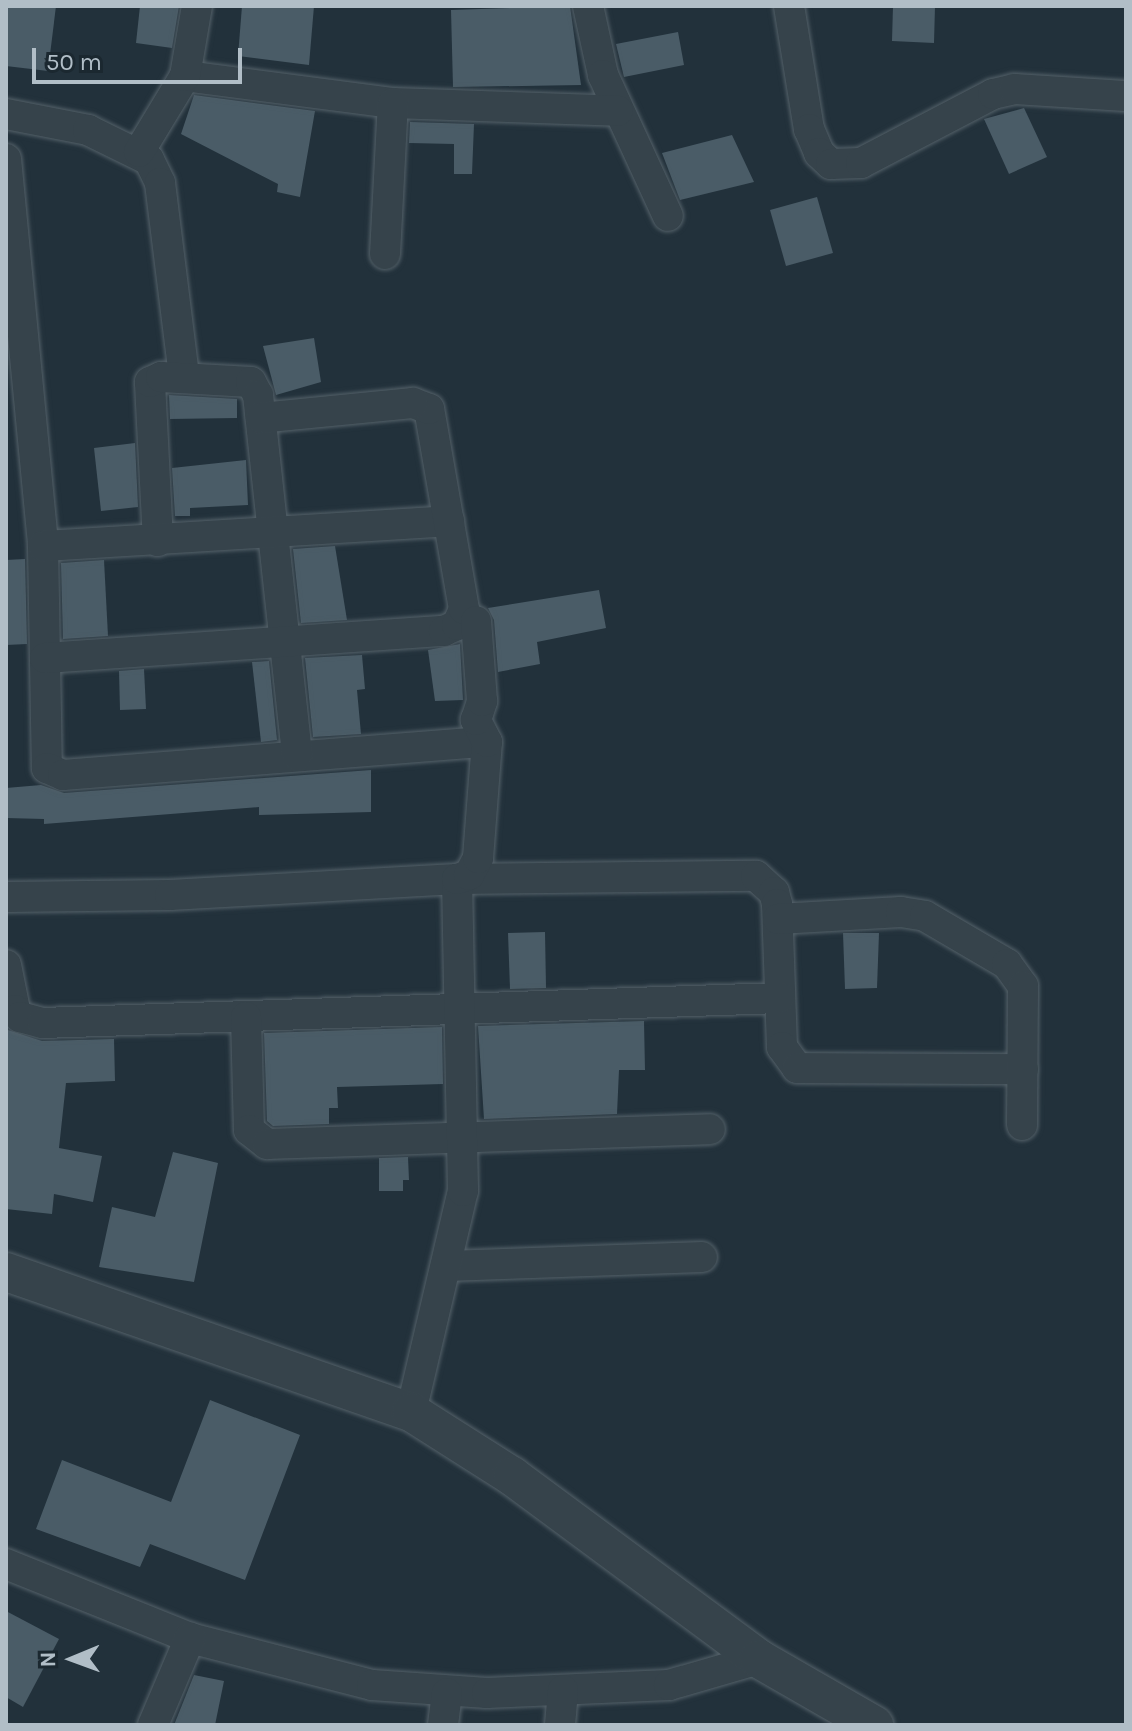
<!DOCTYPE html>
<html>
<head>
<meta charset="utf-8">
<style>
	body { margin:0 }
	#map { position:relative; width:1132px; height:1731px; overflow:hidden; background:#22313b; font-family:Karla,sans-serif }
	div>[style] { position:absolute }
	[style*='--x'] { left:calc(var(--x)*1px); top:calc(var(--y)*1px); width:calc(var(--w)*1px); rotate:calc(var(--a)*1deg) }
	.building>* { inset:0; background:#4a5c67 }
	.roads { filter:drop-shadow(0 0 2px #546169) drop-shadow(0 0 2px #546169) }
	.minor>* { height:30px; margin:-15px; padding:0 15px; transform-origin:15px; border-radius:15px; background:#36434b }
	.tertiary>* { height:38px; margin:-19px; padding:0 19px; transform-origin:19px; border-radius:19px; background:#36434b }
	span { translate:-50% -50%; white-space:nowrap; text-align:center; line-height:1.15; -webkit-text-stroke:8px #1b2830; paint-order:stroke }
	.frame { position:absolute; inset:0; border:8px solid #b1bec7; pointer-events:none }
	.north { position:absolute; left:32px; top:1619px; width:80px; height:80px; -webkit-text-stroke:6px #1b2830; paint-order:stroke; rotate:269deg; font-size:22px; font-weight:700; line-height:32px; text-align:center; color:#b1bec7 }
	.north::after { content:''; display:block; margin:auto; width:28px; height:36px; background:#b1bec7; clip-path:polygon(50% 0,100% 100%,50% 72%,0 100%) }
	.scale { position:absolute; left:32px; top:48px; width:210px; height:36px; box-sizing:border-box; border:4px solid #b1bec7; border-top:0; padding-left:10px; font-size:24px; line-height:28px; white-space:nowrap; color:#b1bec7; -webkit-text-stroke:6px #1b2830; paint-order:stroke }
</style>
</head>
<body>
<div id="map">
	<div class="building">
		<i style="clip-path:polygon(6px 6px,56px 6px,48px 71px,6px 66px)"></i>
		<i style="clip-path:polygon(140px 6px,179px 6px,172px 48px,136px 43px)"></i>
		<i style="clip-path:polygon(242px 6px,314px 6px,309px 65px,238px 56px)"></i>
		<i style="clip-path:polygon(570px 6px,581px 85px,453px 87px,451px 10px)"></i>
		<i style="clip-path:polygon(893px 6px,935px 6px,934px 43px,892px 41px)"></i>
		<i style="clip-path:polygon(678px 32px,684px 65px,624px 77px,616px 44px)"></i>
		<i style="clip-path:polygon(194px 95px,315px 111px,300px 197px,277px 192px,278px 184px,181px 134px)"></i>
		<i style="clip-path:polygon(1024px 108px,1047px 157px,1009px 174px,984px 119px)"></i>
		<i style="clip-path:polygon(410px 122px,474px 124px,472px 174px,454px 174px,454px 144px,409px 143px)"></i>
		<i style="clip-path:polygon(732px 135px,754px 182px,680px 200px,662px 153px)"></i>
		<i style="clip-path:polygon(817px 197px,833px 253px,786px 266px,770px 210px)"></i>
		<i style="clip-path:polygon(314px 338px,321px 382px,276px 395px,263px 346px)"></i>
		<i style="clip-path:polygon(169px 395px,237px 399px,237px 418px,170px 419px)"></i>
		<i style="clip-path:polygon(135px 443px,138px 507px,101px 511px,94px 448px)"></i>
		<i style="clip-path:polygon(246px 460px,248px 505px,190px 508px,190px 516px,175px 516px,172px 468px)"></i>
		<i style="clip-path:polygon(335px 546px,347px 620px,301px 623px,293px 549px)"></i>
		<i style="clip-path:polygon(25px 559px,27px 644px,6px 645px,6px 560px)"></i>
		<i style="clip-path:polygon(104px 560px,108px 636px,63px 639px,61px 563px)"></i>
		<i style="clip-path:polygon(599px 590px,606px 628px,537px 642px,540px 664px,498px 672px,494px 620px,488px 608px)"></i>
		<i style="clip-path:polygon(460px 644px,463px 700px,435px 701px,428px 650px)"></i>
		<i style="clip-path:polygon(362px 655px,365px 689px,357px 690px,361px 734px,313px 737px,305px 658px)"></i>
		<i style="clip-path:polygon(269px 661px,277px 740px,261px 742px,252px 662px)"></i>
		<i style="clip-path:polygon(144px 669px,146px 709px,120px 710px,119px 671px)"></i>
		<i style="clip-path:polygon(371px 770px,371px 812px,259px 815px,259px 807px,44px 824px,44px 819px,6px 818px,6px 788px,41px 785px,64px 793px)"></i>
		<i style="clip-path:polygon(545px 932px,546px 988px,510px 989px,508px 933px)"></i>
		<i style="clip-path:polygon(843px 933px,879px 933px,877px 988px,845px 989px)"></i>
		<i style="clip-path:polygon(644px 1021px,645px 1070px,619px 1070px,617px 1114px,484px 1119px,478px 1026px)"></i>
		<i style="clip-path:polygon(442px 1027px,443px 1084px,337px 1087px,338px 1108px,329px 1108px,329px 1124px,273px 1126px,267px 1121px,264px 1033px)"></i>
		<i style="clip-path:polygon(8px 1030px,42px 1041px,114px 1039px,115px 1081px,66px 1083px,59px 1148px,102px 1156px,93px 1202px,54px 1194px,52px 1214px,6px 1209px)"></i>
		<i style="clip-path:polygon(173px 1152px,218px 1163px,194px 1282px,99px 1267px,112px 1207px,155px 1217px)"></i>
		<i style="clip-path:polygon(408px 1157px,409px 1180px,403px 1180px,403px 1191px,379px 1191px,379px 1158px)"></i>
		<i style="clip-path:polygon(210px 1400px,300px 1435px,245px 1580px,150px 1544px,140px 1567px,36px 1529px,62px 1460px,171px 1502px)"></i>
		<i style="clip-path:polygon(6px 1611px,59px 1639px,23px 1707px,6px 1697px)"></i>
		<i style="clip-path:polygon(194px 1675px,224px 1681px,215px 1725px,174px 1725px)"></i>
	</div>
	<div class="roads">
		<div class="minor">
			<i style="--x:588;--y:6;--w:71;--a:77.7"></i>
			<i style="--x:603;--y:75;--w:155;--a:65.3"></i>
			<i style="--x:789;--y:6;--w:125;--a:80.8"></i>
			<i style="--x:809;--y:129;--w:26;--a:67"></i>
			<i style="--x:819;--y:153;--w:16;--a:43"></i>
			<i style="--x:831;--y:164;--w:30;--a:-2"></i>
			<i style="--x:861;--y:163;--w:149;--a:-27.6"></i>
			<i style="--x:993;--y:94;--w:22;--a:-13"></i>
			<i style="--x:1014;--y:89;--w:112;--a:3.6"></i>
			<i style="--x:185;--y:76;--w:210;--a:7.4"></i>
			<i style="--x:393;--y:103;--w:225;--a:2"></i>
			<i style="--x:6;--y:114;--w:84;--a:11"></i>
			<i style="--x:88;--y:130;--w:68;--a:26.2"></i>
			<i style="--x:149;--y:160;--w:25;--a:64"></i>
			<i style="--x:160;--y:183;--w:195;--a:82.9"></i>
			<i style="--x:139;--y:152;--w:89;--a:-58.8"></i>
			<i style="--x:185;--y:76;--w:71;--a:-80.3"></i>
			<i style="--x:6;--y:159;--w:389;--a:84.5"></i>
			<i style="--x:43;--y:546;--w:222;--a:89"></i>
			<i style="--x:47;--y:768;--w:17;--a:24"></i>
			<i style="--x:63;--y:775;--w:425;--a:-4.5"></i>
			<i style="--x:385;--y:254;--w:151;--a:-87"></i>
			<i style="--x:158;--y:541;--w:159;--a:-92.9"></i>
			<i style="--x:150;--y:382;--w:12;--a:-24"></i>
			<i style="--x:161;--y:377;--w:90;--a:3.2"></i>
			<i style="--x:251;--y:382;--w:15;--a:62"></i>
			<i style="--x:258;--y:395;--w:363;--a:83.8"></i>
			<i style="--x:43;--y:546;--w:407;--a:-3.5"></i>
			<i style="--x:45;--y:658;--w:400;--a:-3.9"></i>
			<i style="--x:444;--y:631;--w:14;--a:-25"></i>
			<i style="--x:457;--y:625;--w:17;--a:-66"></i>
			<i style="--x:464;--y:609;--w:203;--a:-99.9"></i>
			<i style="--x:429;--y:409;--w:17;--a:-159"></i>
			<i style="--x:413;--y:403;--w:153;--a:174.4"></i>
			<i style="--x:6;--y:897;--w:164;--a:-0.7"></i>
			<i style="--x:170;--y:895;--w:287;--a:-3.2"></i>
			<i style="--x:457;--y:879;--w:299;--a:-0.6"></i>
			<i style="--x:756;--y:876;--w:24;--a:42"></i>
			<i style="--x:774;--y:892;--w:12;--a:76"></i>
			<i style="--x:777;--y:904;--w:143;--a:88"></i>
			<i style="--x:782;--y:1047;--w:26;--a:54"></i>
			<i style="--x:797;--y:1068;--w:226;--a:0.3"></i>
			<i style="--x:778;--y:919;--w:123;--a:-3.3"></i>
			<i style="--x:901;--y:912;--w:24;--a:9"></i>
			<i style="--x:925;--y:916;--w:95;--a:30.3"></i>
			<i style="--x:1007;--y:964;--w:27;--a:54"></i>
			<i style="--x:1023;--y:986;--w:139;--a:90.4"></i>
			<i style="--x:6;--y:965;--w:46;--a:78.7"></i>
			<i style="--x:15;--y:1010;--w:9;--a:54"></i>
			<i style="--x:20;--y:1017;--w:23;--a:15"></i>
			<i style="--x:42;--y:1023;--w:738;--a:-1.94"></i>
			<i style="--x:246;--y:1017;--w:113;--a:88.5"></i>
			<i style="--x:249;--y:1130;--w:23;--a:38"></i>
			<i style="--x:267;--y:1144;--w:443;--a:-1.9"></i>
			<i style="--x:448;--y:1266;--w:254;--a:-2"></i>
			<i style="--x:411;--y:1412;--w:227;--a:-76.8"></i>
			<i style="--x:463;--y:1191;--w:312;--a:-91.1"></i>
			<i style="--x:457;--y:879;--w:13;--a:-18"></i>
			<i style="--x:469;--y:875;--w:19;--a:-62"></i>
			<i style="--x:478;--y:858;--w:116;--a:-85.6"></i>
			<i style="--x:487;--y:742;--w:25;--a:-117"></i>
			<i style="--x:476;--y:720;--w:20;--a:-72"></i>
			<i style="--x:482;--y:701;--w:80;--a:-94.3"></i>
			<i style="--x:6;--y:1564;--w:198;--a:21.9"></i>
			<i style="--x:190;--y:1638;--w:188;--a:14.5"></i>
			<i style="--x:372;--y:1685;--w:115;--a:4"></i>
			<i style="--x:487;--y:1693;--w:182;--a:-2.5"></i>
			<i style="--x:669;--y:1685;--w:94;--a:-16.1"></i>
			<i style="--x:153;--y:1725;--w:95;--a:-67"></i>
			<i style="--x:443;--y:1725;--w:32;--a:-83"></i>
			<i style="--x:560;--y:1725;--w:35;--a:-85"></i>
		</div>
		<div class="tertiary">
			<i style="--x:6;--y:1272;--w:429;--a:19.1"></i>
			<i style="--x:411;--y:1412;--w:120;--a:32.4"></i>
			<i style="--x:512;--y:1476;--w:307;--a:36.5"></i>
			<i style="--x:759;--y:1659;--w:133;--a:29.9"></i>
		</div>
	</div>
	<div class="frame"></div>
	<div class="north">N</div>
	<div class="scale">50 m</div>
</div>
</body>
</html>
